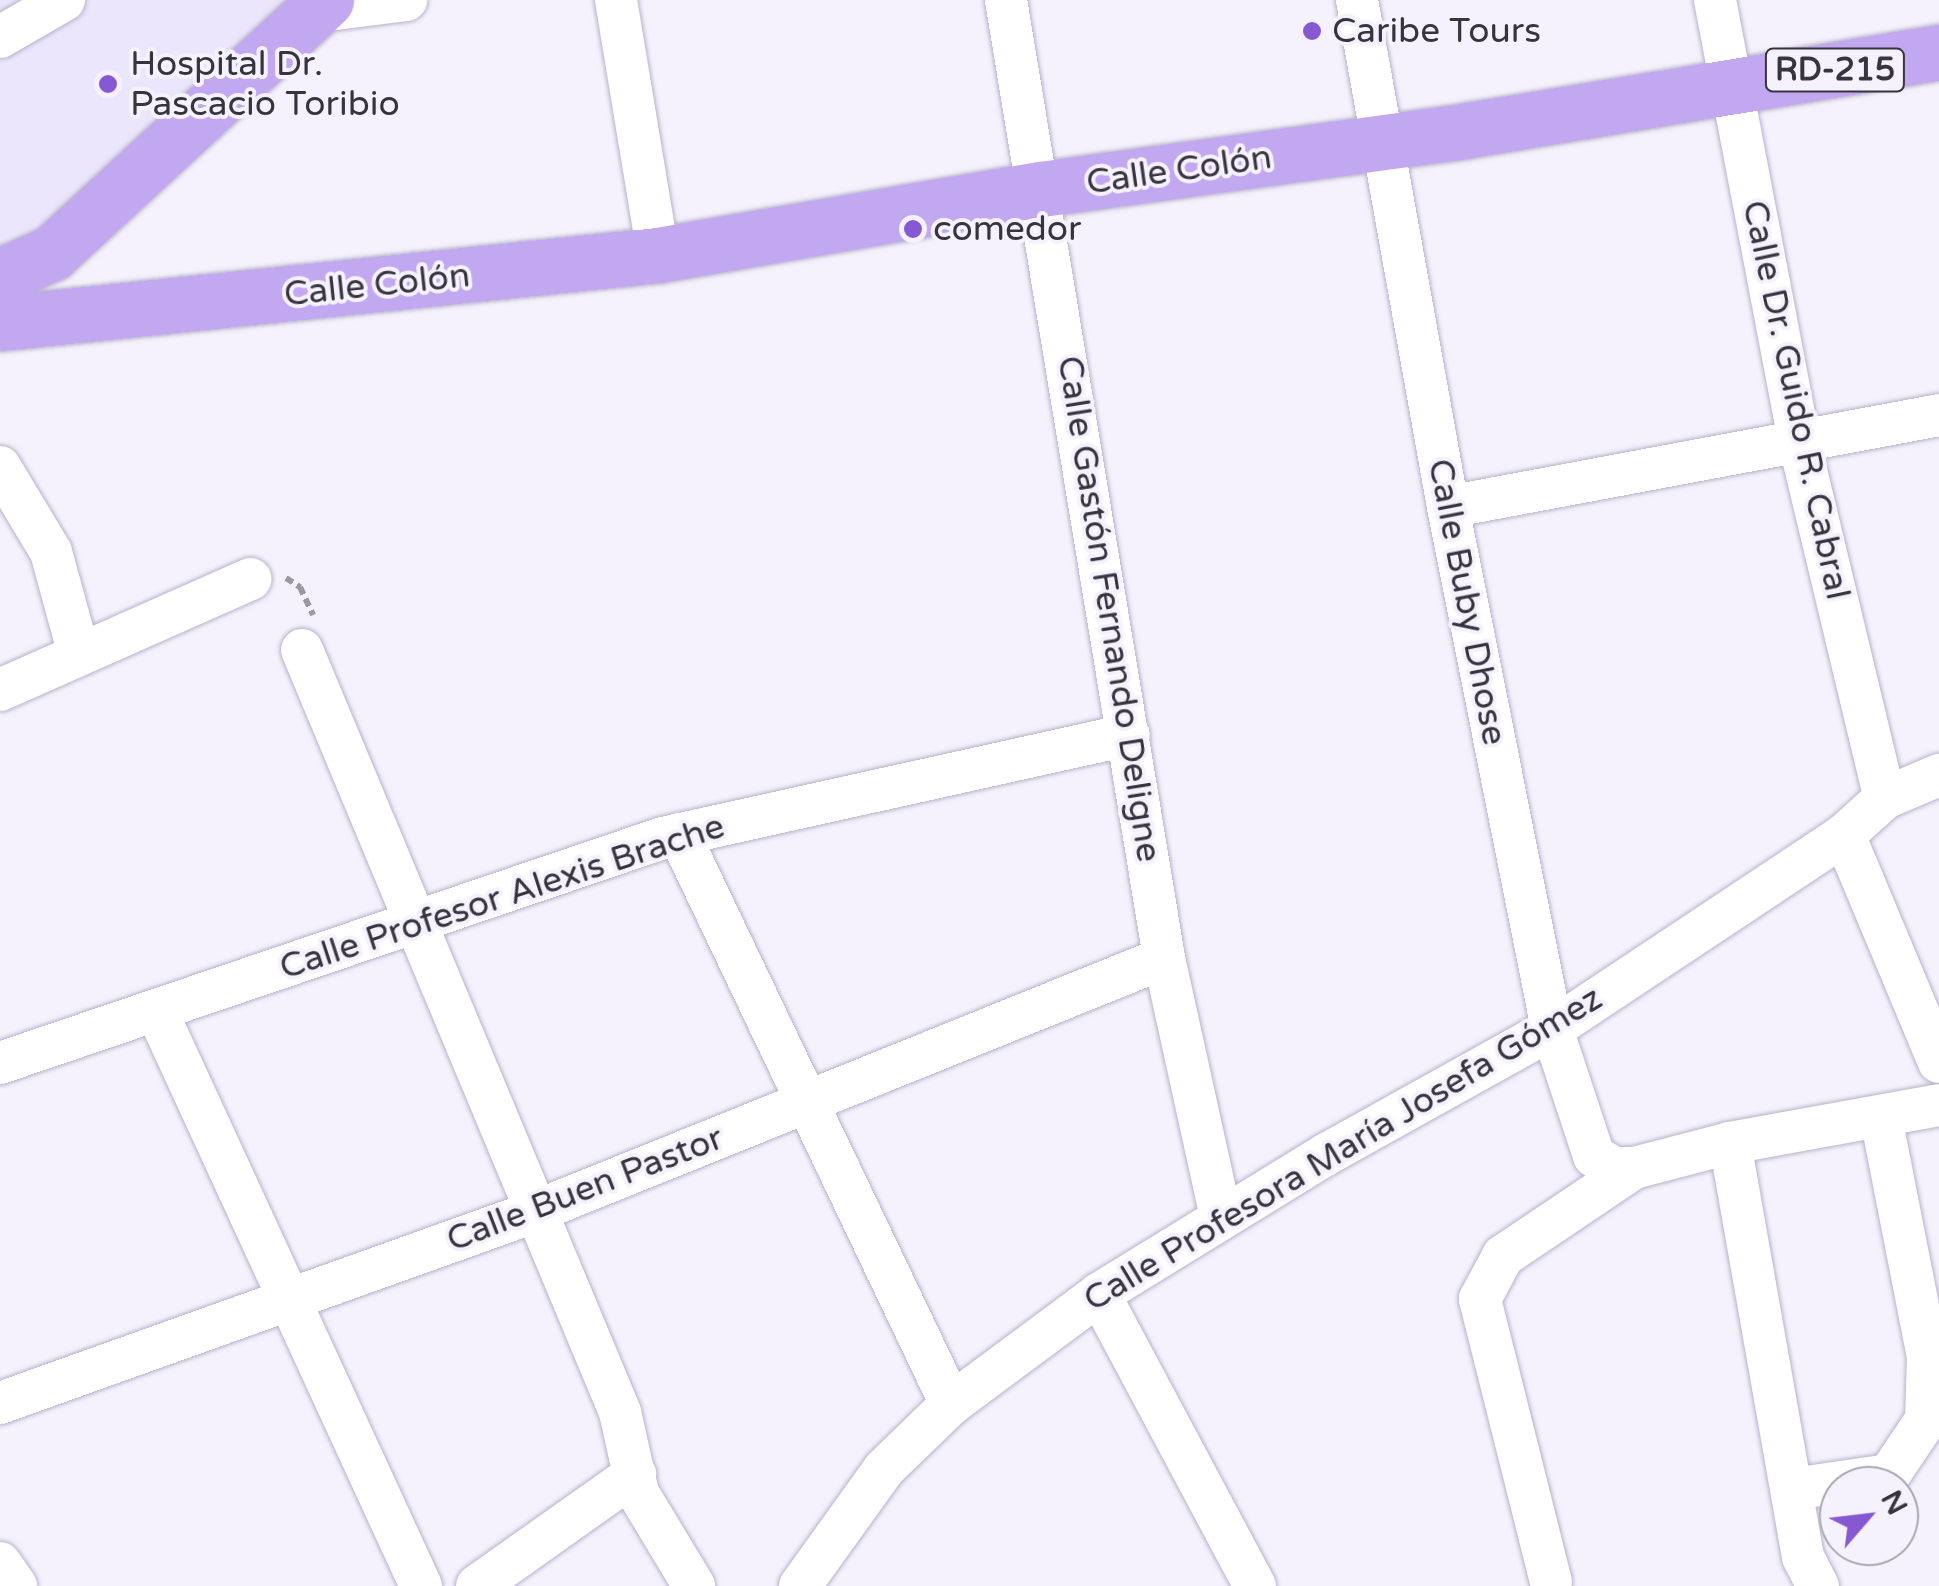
<!DOCTYPE html>
<html>
<head>
<meta charset="utf-8">
<style>
	body { margin:0 }
	#map { position:relative; width:1939px; height:1586px; overflow:hidden; background:#f5f2fd; font-family:"Varela Round",sans-serif }
	div>[style] { position:absolute }
	[style*='--x'] { left:calc(var(--x)*1px); top:calc(var(--y)*1px); width:calc(var(--w)*1px); rotate:calc(var(--a)*1deg) }
	.built>* { inset:0; background:#ebe6fb }
	.path>* { height:6px; margin-top:-3px; transform-origin:0; background:repeating-linear-gradient(90deg,#9b98a3 0 8px,transparent 0 13px) }
	.roads { filter:drop-shadow(0 0 2px #b8b1cb) drop-shadow(0 0 2px #b8b1cb) }
	.minor>* { height:42px; margin:-21px; padding:0 21px; transform-origin:21px; border-radius:21px; background:#fff }
	.major>* { height:55px; margin:-27.5px; padding:0 27.5px; transform-origin:27.5px; border-radius:27.5px; background:#c2a8f1 }
	.dots>* { width:28px; height:28px; translate:-50% -50%; box-sizing:border-box; border:5px solid #f5f2fd; border-radius:50% }
	span { translate:-50% -50%; white-space:nowrap; text-align:center; line-height:1.15; -webkit-text-stroke:8px #f5f2fd; paint-order:stroke }
	.shield-label span { padding:2px 8px; background:#f5f2fd; border:2px solid; border-radius:8px; -webkit-text-stroke-width:0 }
	.shield-label { font-size:32px; color:#37343f; font-weight:700 }
	.poi-label { font-size:35px; color:#37343f }
	.left { translate:0 -50%; text-align:left }
	.street-label { font-size:35px; color:#37343f }
	.north { position:absolute; left:1819px; top:1466px; width:100px; height:100px; box-sizing:border-box; background:#f5f2fd; border:2px solid #a9a6b1; border-radius:50%; rotate:62deg; font-size:28px; font-weight:700; line-height:40px; text-align:center; color:#37343f }
	.north::after { content:''; display:block; margin:auto; width:35px; height:45px; background:#8659d2; clip-path:polygon(50% 0,100% 100%,50% 72%,0 100%) }
</style>
</head>
<body>
<div id="map">
	<div class="built">
		<i style="clip-path:polygon(0 0,306px 0,129px 164px,0 256px)"></i>
	</div>
	<div class="path">
		<i style="--x:286;--y:578;--w:17;--a:33"></i>
		<i style="--x:300;--y:587;--w:31;--a:65"></i>
	</div>
	<div class="roads">
		<div class="minor">
			<i style="--x:616;--y:0;--w:258;--a:80.6"></i>
			<i style="--x:1006;--y:0;--w:971;--a:80.63"></i>
			<i style="--x:1164;--y:958;--w:265;--a:77.6"></i>
			<i style="--x:1357;--y:0;--w:515;--a:79.82"></i>
			<i style="--x:1448;--y:507;--w:532;--a:78.73"></i>
			<i style="--x:1552;--y:1029;--w:134;--a:71.7"></i>
			<i style="--x:1594;--y:1156;--w:23;--a:31"></i>
			<i style="--x:1614;--y:1168;--w:20;--a:0"></i>
			<i style="--x:1634;--y:1168;--w:99;--a:-14.6"></i>
			<i style="--x:1730;--y:1143;--w:212;--a:-10.3"></i>
			<i style="--x:1715;--y:0;--w:445;--a:79.2"></i>
			<i style="--x:1798;--y:437;--w:371;--a:76.5"></i>
			<i style="--x:319;--y:11;--w:88;--a:-7.2"></i>
			<i style="--x:0;--y:37;--w:74;--a:-30"></i>
			<i style="--x:0;--y:467;--w:99;--a:59"></i>
			<i style="--x:51;--y:552;--w:103;--a:74.7"></i>
			<i style="--x:1448;--y:507;--w:500;--a:-10.6"></i>
			<i style="--x:302;--y:650;--w:826;--a:67.35"></i>
			<i style="--x:620;--y:1412;--w:83;--a:77.5"></i>
			<i style="--x:638;--y:1493;--w:109;--a:58.9"></i>
			<i style="--x:0;--y:690;--w:274;--a:-23.9"></i>
			<i style="--x:679;--y:834;--w:632;--a:64.49"></i>
			<i style="--x:1844;--y:835;--w:246;--a:67.3"></i>
			<i style="--x:157;--y:1012;--w:632;--a:65.3"></i>
			<i style="--x:0;--y:1063;--w:700;--a:-18.75"></i>
			<i style="--x:663;--y:838;--w:477;--a:-12.5"></i>
			<i style="--x:1730;--y:1143;--w:420;--a:80"></i>
			<i style="--x:1803;--y:1557;--w:33;--a:63"></i>
			<i style="--x:1099;--y:1294;--w:331;--a:61.9"></i>
			<i style="--x:0;--y:1403;--w:567;--a:-19.68"></i>
			<i style="--x:534;--y:1212;--w:679;--a:-21.96"></i>
			<i style="--x:1793;--y:1489;--w:97;--a:-8.3"></i>
			<i style="--x:1889;--y:1475;--w:66;--a:-56.1"></i>
			<i style="--x:1926;--y:1420;--w:63;--a:-88.2"></i>
			<i style="--x:1928;--y:1357;--w:244;--a:-101.1"></i>
			<i style="--x:0;--y:1563;--w:28;--a:55"></i>
			<i style="--x:1551;--y:1582;--w:292;--a:-104.1"></i>
			<i style="--x:1480;--y:1299;--w:49;--a:-61.9"></i>
			<i style="--x:1503;--y:1256;--w:158;--a:-33.9"></i>
			<i style="--x:477;--y:1586;--w:194;--a:-35.3"></i>
			<i style="--x:800;--y:1586;--w:144;--a:-54.3"></i>
			<i style="--x:884;--y:1469;--w:93;--a:-44.1"></i>
			<i style="--x:951;--y:1404;--w:184;--a:-36.6"></i>
			<i style="--x:1099;--y:1294;--w:268;--a:-31.6"></i>
			<i style="--x:1327;--y:1154;--w:257;--a:-29.1"></i>
			<i style="--x:1552;--y:1029;--w:351;--a:-33.6"></i>
			<i style="--x:1844;--y:835;--w:55;--a:-42.1"></i>
			<i style="--x:1885;--y:798;--w:59;--a:-23.1"></i>
		</div>
		<div class="major">
			<i style="--x:0;--y:276;--w:57;--a:-23.9"></i>
			<i style="--x:52;--y:253;--w:373;--a:-42.7"></i>
			<i style="--x:0;--y:323;--w:662;--a:-5.9"></i>
			<i style="--x:658;--y:255;--w:389;--a:-9.8"></i>
			<i style="--x:1041;--y:189;--w:426;--a:-7.8"></i>
			<i style="--x:1463;--y:131;--w:483;--a:-9.4"></i>
		</div>
	</div>
	<div class="dots">
		<i style="left:1312px;top:31px;background:#8659d2"></i>
		<i style="left:108px;top:84px;background:#8659d2"></i>
		<i style="left:913px;top:229px;background:#8659d2"></i>
	</div>
	<div class="shield-label">
		<span style="left:1835px;top:70px">RD-215</span>
	</div>
	<div class="poi-label">
		<span class="left" style="left:1332px;top:31px">Caribe Tours</span>
		<span class="left" style="left:130px;top:84px">Hospital Dr.<br>Pascacio Toribio</span>
		<span class="left" style="left:933px;top:229px">comedor</span>
	</div>
	<div class="street-label">
		<span style="left:1179px;top:170px;rotate:-8deg">Calle Colón</span>
		<span style="left:377px;top:285px;rotate:-6deg">Calle Colón</span>
		<span style="left:1796px;top:400px;rotate:78deg">Calle Dr. Guido R. Cabral</span>
		<span style="left:1467px;top:602px;rotate:79deg">Calle Buby Dhose</span>
		<span style="left:1109px;top:609px;rotate:81deg">Calle Gastón Fernando Deligne</span>
		<span style="left:502px;top:897px;rotate:-18deg">Calle Profesor Alexis Brache</span>
		<span style="left:1343px;top:1149px;rotate:-31deg">Calle Profesora María Josefa Gómez</span>
		<span style="left:585px;top:1189px;rotate:-21deg">Calle Buen Pastor</span>
	</div>
	<div class="north">N</div>
</div>
</body>
</html>
